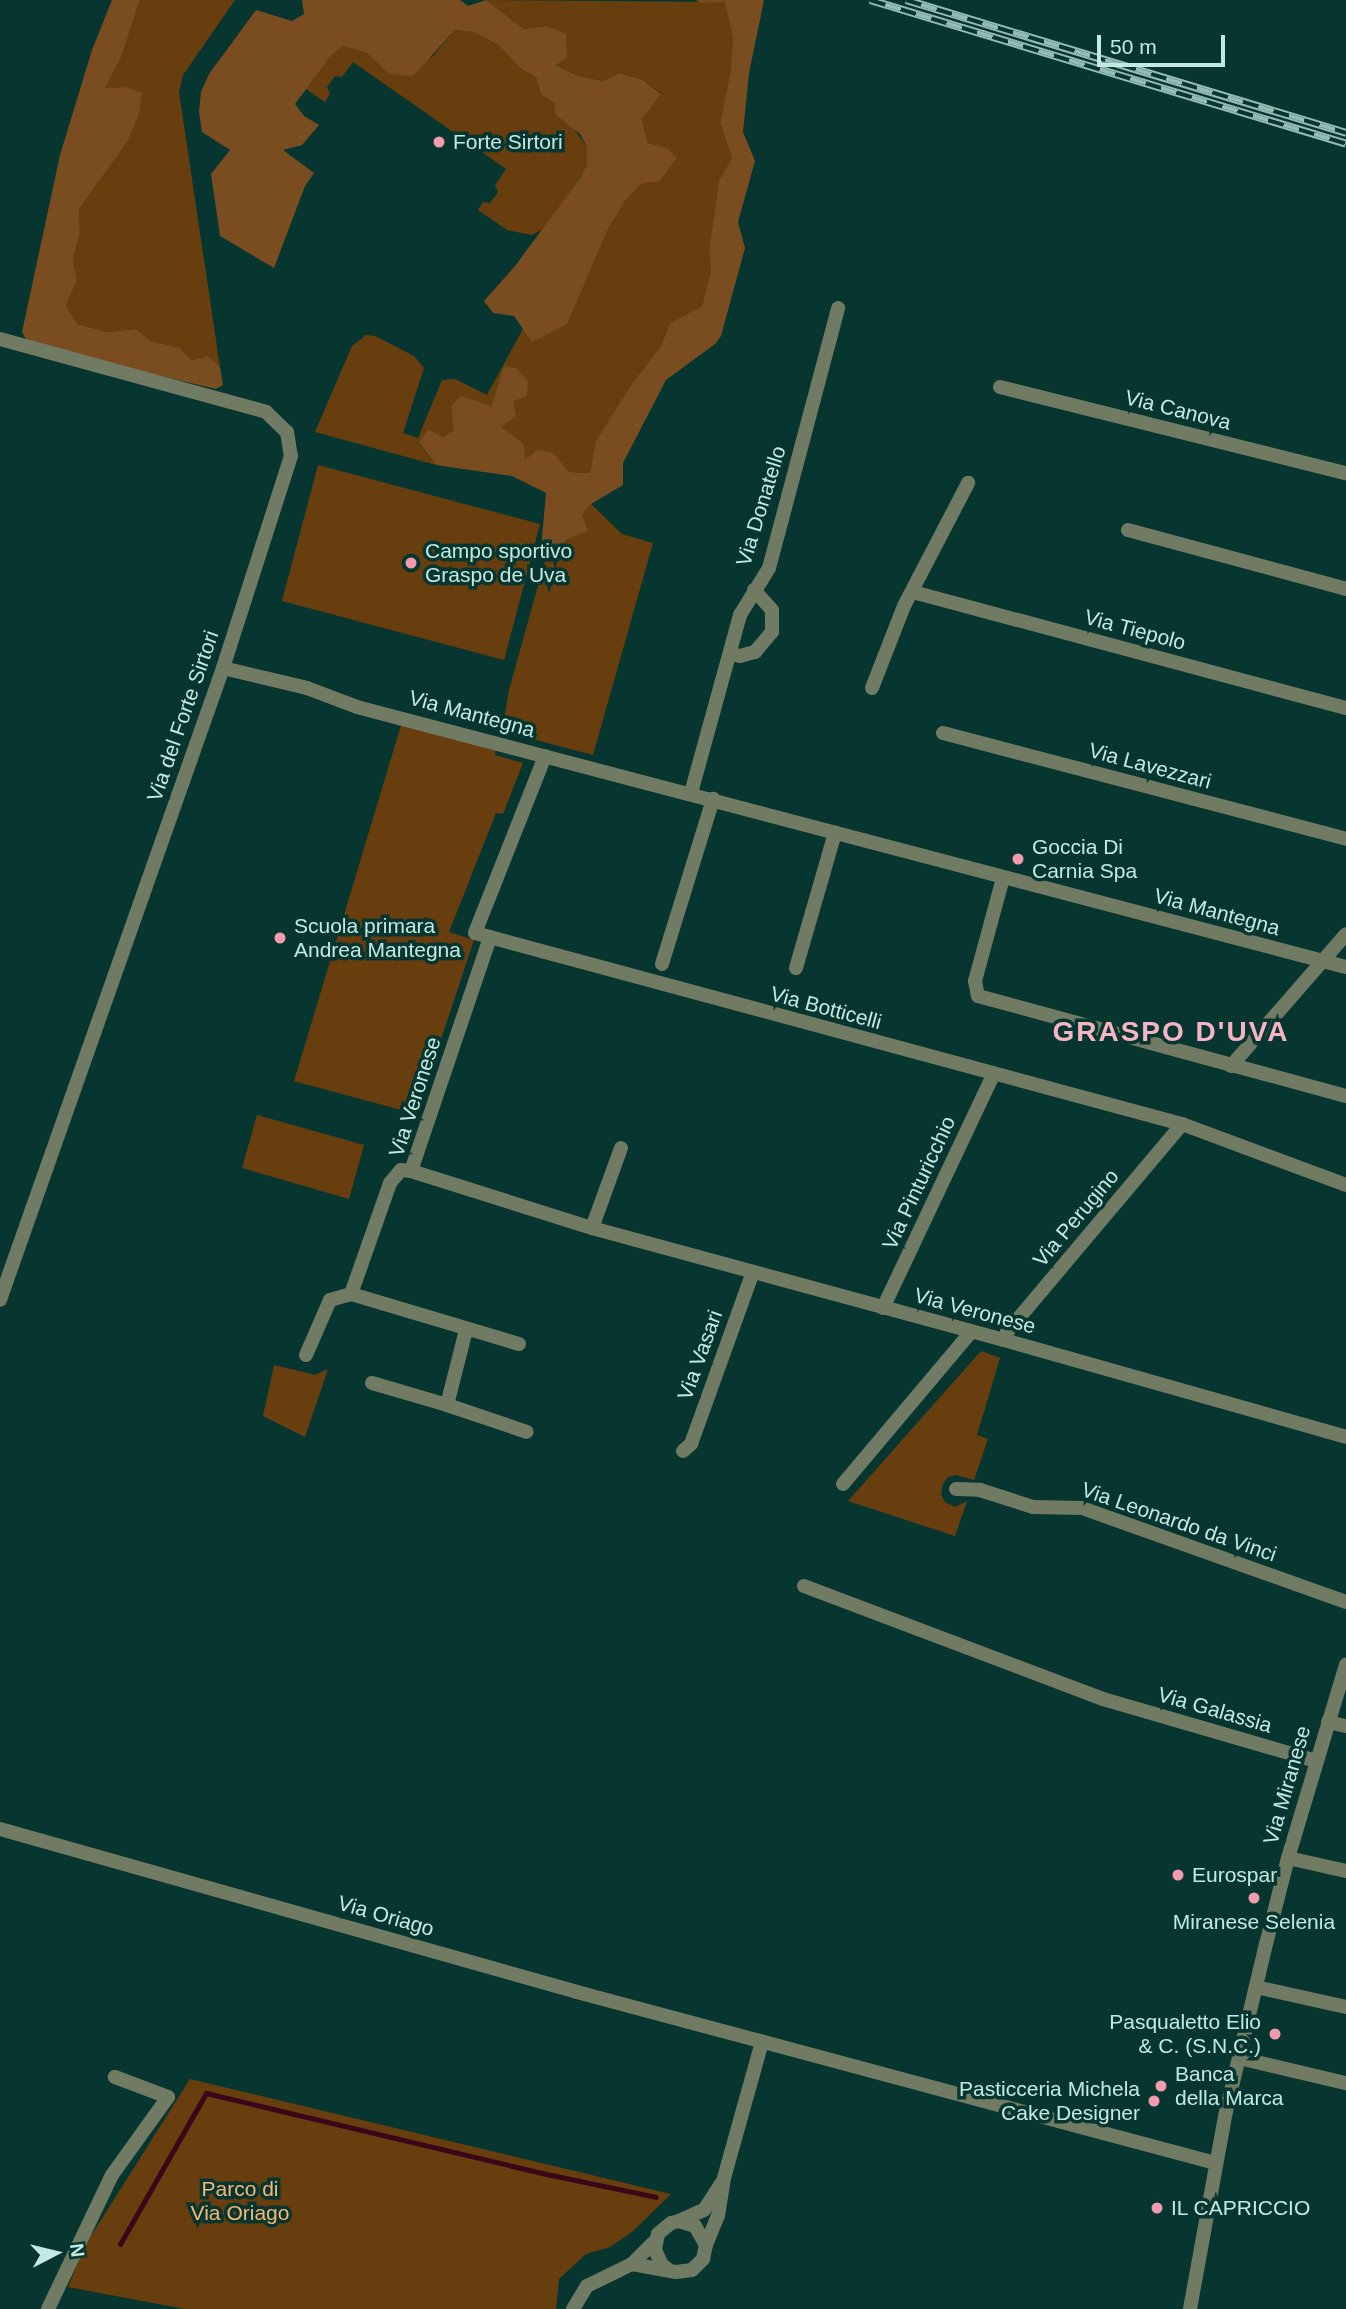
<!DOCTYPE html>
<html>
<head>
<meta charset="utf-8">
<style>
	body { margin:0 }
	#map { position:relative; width:1346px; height:2309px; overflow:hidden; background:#073630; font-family:Arial,sans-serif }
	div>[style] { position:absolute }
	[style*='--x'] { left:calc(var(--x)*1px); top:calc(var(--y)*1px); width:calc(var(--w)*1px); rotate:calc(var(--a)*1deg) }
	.green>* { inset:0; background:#683e0e }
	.forest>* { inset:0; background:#794d20 }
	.stream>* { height:5px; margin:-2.5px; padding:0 2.5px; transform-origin:2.5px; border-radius:2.5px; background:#3c061a }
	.minor>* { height:14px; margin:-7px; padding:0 7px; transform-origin:7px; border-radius:7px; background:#717a63 }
	.tertiary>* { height:14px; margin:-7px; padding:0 7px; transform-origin:7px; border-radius:7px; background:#717a63 }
	.rail>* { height:8px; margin-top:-4px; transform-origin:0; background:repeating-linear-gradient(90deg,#073630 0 16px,#94bcb5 0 32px); box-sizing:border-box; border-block:2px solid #94bcb5 }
	.dots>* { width:19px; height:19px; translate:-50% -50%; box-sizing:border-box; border:4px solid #073630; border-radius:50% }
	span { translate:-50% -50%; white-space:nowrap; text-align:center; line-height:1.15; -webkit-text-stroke:7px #073630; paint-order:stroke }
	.poi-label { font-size:21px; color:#c3e9e2 }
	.left { translate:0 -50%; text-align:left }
	.right { translate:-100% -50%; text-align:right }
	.street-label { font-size:21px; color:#c3e9e2 }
	.park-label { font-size:21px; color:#f9b574 }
	.district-label { font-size:28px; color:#f7b4c3; font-weight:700; letter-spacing:2px }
	.north { position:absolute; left:21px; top:2218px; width:70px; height:70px; -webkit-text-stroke:5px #073630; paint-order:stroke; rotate:83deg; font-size:19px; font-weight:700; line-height:28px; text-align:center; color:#c3e9e2 }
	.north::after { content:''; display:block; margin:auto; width:24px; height:32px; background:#c3e9e2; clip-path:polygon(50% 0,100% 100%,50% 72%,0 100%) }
	.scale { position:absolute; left:1097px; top:35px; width:128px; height:32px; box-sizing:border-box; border:4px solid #c3e9e2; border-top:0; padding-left:9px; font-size:21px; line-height:24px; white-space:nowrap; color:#c3e9e2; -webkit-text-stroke:5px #073630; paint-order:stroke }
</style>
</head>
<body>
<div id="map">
	<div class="green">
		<i style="clip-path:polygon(140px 0,235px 0,183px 75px,179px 92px,220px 367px,208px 356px,192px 360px,180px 348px,151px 341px,136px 329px,107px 332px,77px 324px,66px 305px,77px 281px,73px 259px,80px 234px,79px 209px,128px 141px,139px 114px,124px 87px,104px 89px,121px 58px)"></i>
		<i style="clip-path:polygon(486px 0,726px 2px,733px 38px,730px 74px,720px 123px,732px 158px,719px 180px,709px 250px,711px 270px,702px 306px,670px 323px,661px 346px,633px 382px,595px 442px,590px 473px,569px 472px,554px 453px,525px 461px,500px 427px,513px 401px,516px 368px,504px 366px,491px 406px,451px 406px,455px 430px,443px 437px,428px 429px,419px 444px,436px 465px,315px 432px,352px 346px,366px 335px,375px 336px,414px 356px,424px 368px,403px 433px,418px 438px,442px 380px,455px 379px,487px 395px,524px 327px,607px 231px,625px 201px,667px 148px,648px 143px,642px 119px,661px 93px,643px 80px,619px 73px,603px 81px,578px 76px,555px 64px,546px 26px,524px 29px)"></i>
		<i style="clip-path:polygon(455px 30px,473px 32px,498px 45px,521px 69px,536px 77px,541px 95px,555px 103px,587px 147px,587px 164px,581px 177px,543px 229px,532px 235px,507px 230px,478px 210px,483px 202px,490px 203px,498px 192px,495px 185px,506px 169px,353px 62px,342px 77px,335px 76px,327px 87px,330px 94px,325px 102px,306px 89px,330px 57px,343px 46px,367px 53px,389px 74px,432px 57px)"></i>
		<i style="clip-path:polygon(318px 465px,540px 524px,504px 660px,282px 601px)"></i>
		<i style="clip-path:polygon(591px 504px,622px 534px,653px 543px,593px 755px,502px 731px,509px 690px,557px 517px)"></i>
		<i style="clip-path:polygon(402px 722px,496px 746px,495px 755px,523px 763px,503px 814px,496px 813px,449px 932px,474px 940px,416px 1114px,294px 1081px)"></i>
		<i style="clip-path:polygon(257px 1115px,364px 1145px,349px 1199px,242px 1168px)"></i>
		<i style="clip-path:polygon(981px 1351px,1000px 1358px,977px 1435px,988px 1439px,974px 1480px,956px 1475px,948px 1477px,943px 1484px,941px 1494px,945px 1502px,955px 1507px,967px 1501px,955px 1536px,848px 1501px)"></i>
		<i style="clip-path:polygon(274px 1365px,315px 1375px,328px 1369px,305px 1437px,263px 1416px)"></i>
		<i style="clip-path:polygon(190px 2079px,671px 2194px,632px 2232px,610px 2247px,586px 2254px,559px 2279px,556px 2309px,185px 2309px,68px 2287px,84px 2247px)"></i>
	</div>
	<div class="forest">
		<i style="clip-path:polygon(112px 0,140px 0,121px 58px,105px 88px,124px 87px,142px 93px,139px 114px,128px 141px,79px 209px,80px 234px,73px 259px,77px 281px,66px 305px,77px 324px,107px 332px,136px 329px,151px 341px,180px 348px,192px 360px,208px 356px,220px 367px,223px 385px,216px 389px,29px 345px,22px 332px,60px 155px,92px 50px)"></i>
		<i style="clip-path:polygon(302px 0,460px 0,468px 6px,486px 0,524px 29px,546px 26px,566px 34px,567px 58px,556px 65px,578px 76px,603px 81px,619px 73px,643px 80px,661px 94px,642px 119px,648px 143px,667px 148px,677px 158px,659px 182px,642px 183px,625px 201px,607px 231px,567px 324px,532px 342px,514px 316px,493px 313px,484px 301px,515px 266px,581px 177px,587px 164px,587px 147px,580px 134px,555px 114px,555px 103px,541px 95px,536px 77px,521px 69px,498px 45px,473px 32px,455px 30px,413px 76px,389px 74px,367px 53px,343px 46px,330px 57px,295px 104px,304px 116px,319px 125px,302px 145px,283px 150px,314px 173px,305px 186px,274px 268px,220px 236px,211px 174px,230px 150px,202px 132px,199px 112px,201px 92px,209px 74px,256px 10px,292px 21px,304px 14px)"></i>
		<i style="clip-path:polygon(695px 0,764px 0,749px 73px,743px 132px,755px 161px,738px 222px,745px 248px,721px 336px,715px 344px,666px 380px,623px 463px,623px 485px,591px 504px,582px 515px,588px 531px,566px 540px,556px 561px,541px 549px,546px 493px,512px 476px,436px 465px,419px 443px,428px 429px,443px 437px,454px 430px,451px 406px,461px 396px,491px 406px,504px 366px,516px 368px,528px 381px,527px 396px,513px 401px,516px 416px,501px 427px,524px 444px,525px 460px,538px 450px,554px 453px,569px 472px,590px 473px,595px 442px,633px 382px,661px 346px,670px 323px,702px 306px,711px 270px,709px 250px,719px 180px,732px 158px,720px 123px,730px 74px,733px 38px,725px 2px,702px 3px)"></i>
	</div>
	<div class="stream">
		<i style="--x:120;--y:2244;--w:174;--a:-60.3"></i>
		<i style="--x:206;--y:2093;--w:355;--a:13.4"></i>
		<i style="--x:551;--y:2175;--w:107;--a:11.8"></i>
	</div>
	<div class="minor">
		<i style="--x:0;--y:339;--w:276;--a:15.3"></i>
		<i style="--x:266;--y:412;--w:29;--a:44"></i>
		<i style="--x:287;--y:432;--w:24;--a:81"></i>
		<i style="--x:291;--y:456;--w:223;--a:107.8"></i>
		<i style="--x:223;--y:668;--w:670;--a:109.44"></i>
		<i style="--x:1000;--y:387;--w:357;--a:14"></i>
		<i style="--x:1128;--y:530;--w:226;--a:15.1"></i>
		<i style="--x:913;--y:592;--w:448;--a:15"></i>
		<i style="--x:730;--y:654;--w:10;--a:11"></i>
		<i style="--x:740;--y:656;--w:16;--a:-15"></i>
		<i style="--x:755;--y:652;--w:26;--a:-50"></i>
		<i style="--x:772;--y:632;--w:22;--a:-90"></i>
		<i style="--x:772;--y:610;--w:27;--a:-132"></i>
		<i style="--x:223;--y:668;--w:86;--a:13.4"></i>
		<i style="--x:307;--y:688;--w:53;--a:20.8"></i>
		<i style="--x:357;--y:707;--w:1023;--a:14.73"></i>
		<i style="--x:872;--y:688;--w:88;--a:-68.7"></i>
		<i style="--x:904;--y:606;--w:139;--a:-62.5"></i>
		<i style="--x:943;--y:733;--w:417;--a:14.7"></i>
		<i style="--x:545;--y:756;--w:190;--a:111.6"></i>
		<i style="--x:475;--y:933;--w:732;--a:15.12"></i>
		<i style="--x:1182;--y:1124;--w:175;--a:20.4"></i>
		<i style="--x:691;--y:793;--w:185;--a:-74.6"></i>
		<i style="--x:740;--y:615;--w:55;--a:-58.3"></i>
		<i style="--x:769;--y:568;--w:269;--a:-75.1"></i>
		<i style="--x:1003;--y:878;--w:107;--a:105.2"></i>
		<i style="--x:975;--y:981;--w:15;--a:79"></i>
		<i style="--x:978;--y:996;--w:381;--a:15.2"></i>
		<i style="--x:662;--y:964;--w:173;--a:-72.8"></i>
		<i style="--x:796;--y:968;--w:141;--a:-73.9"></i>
		<i style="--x:1231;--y:1066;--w:175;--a:-48.9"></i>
		<i style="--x:411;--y:1171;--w:247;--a:-71.3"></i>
		<i style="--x:592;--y:1228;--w:85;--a:-70.1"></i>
		<i style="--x:883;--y:1308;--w:258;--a:-64.7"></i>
		<i style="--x:1004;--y:1340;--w:9;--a:-69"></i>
		<i style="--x:1007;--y:1332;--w:272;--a:-49.9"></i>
		<i style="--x:519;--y:1344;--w:175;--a:-163.4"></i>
		<i style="--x:351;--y:1294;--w:118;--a:-70.6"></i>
		<i style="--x:390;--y:1183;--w:17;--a:-50"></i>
		<i style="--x:401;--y:1170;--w:10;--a:6"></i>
		<i style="--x:411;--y:1171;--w:190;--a:17.5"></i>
		<i style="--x:592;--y:1228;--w:427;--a:15.2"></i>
		<i style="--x:1004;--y:1340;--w:355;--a:15.8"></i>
		<i style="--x:306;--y:1355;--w:60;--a:-66.4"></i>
		<i style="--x:330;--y:1300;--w:22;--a:-16"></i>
		<i style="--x:372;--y:1383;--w:78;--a:16.3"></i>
		<i style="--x:447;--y:1405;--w:77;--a:-75.8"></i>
		<i style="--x:447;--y:1405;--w:84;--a:18.6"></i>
		<i style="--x:683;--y:1451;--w:11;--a:-41"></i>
		<i style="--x:691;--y:1444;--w:183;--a:-70.2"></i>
		<i style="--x:843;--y:1484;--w:199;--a:-49.9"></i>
		<i style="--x:956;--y:1489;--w:24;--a:2"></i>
		<i style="--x:980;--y:1490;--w:56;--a:17.8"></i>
		<i style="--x:1033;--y:1507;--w:49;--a:1.2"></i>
		<i style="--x:1082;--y:1508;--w:280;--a:19.6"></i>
		<i style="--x:804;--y:1586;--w:320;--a:20.7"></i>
		<i style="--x:1103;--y:1699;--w:222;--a:16.2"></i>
		<i style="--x:1328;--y:1722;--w:18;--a:13"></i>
		<i style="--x:1288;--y:1858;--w:59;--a:12.6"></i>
		<i style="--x:1256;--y:1987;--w:92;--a:12.5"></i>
		<i style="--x:1239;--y:2058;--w:110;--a:13.2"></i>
		<i style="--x:679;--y:2221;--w:27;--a:-24"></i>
		<i style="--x:704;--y:2210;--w:33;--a:-57"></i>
		<i style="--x:706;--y:2245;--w:31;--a:-68"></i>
		<i style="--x:718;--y:2216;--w:38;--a:-81"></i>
		<i style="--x:724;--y:2178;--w:141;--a:-74.4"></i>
		<i style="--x:632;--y:2264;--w:45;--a:10.3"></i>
		<i style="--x:676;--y:2272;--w:16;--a:-7"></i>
		<i style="--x:692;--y:2270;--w:16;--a:-45"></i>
		<i style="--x:703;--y:2259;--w:14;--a:-78"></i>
		<i style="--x:706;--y:2245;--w:22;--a:-120"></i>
		<i style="--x:695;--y:2226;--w:17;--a:-163"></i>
		<i style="--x:679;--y:2221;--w:8;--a:166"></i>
		<i style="--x:671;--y:2223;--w:17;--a:140"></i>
		<i style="--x:658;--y:2234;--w:16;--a:101"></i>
		<i style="--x:655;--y:2250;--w:17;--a:65"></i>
		<i style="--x:662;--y:2265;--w:9;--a:36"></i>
		<i style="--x:48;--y:2309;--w:148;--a:-64.5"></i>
		<i style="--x:112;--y:2175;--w:96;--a:-54.3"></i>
		<i style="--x:168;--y:2097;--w:57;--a:-159.3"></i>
		<i style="--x:573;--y:2309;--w:27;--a:-59"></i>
		<i style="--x:587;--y:2286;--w:50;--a:-26.1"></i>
		<i style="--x:632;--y:2264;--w:34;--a:-45"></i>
	</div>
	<div class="tertiary">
		<i style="--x:0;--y:1829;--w:600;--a:15.77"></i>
		<i style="--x:577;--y:1992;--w:661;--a:15"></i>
		<i style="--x:1190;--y:2309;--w:196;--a:-79.7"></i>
		<i style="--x:1225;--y:2116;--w:169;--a:-76.6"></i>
		<i style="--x:1264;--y:1952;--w:97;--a:-75.7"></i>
		<i style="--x:1288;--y:1858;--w:202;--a:-73.3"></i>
	</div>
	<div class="rail">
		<i style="--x:870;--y:0;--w:497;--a:16.8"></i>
		<i style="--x:906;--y:0;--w:460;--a:16.8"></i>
	</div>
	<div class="dots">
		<i style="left:439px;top:142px;background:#f29aaf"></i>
		<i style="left:411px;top:563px;background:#f29aaf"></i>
		<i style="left:1018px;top:859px;background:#f29aaf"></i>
		<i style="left:280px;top:938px;background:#f29aaf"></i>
		<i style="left:1178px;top:1875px;background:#f29aaf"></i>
		<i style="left:1254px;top:1898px;background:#f29aaf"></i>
		<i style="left:1275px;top:2034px;background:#f29aaf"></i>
		<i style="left:1161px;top:2086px;background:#f29aaf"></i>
		<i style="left:1154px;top:2101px;background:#f29aaf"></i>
		<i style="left:1157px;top:2208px;background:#f29aaf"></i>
	</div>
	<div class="poi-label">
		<span class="left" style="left:453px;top:142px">Forte Sirtori</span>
		<span class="left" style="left:425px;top:563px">Campo sportivo<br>Graspo de Uva</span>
		<span class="left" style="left:1032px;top:859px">Goccia Di<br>Carnia Spa</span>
		<span class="left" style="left:294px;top:938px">Scuola primara<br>Andrea Mantegna</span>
		<span class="left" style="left:1192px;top:1875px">Eurospar</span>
		<span style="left:1254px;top:1922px">Miranese Selenia</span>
		<span class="right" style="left:1261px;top:2034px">Pasqualetto Elio<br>&amp; C. (S.N.C.)</span>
		<span class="left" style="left:1175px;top:2086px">Banca<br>della Marca</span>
		<span class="right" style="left:1140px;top:2101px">Pasticceria Michela<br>Cake Designer</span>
		<span class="left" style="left:1171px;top:2208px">IL CAPRICCIO</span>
	</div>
	<div class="street-label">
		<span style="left:1178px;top:410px;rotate:14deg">Via Canova</span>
		<span style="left:761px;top:506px;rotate:-73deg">Via Donatello</span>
		<span style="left:1135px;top:630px;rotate:15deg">Via Tiepolo</span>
		<span style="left:472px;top:714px;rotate:15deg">Via Mantegna</span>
		<span style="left:183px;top:716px;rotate:-71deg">Via del Forte Sirtori</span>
		<span style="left:1150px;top:766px;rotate:15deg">Via Lavezzari</span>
		<span style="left:1217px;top:912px;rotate:15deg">Via Mantegna</span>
		<span style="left:826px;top:1008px;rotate:15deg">Via Botticelli</span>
		<span style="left:415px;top:1097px;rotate:-72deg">Via Veronese</span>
		<span style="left:919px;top:1183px;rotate:-65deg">Via Pinturicchio</span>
		<span style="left:1076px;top:1218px;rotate:-50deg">Via Perugino</span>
		<span style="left:975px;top:1311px;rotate:15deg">Via Veronese</span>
		<span style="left:700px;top:1355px;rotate:-70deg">Via Vasari</span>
		<span style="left:1179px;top:1522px;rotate:19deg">Via Leonardo da Vinci</span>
		<span style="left:1215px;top:1710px;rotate:16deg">Via Galassia</span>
		<span style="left:1287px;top:1785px;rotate:-74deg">Via Miranese</span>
		<span style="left:386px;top:1916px;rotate:16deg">Via Oriago</span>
	</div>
	<div class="park-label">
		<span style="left:240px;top:2201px">Parco di<br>Via Oriago</span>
	</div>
	<div class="district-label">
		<span style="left:1171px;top:1032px">GRASPO D'UVA</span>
	</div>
	<div class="north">N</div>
	<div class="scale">50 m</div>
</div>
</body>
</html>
